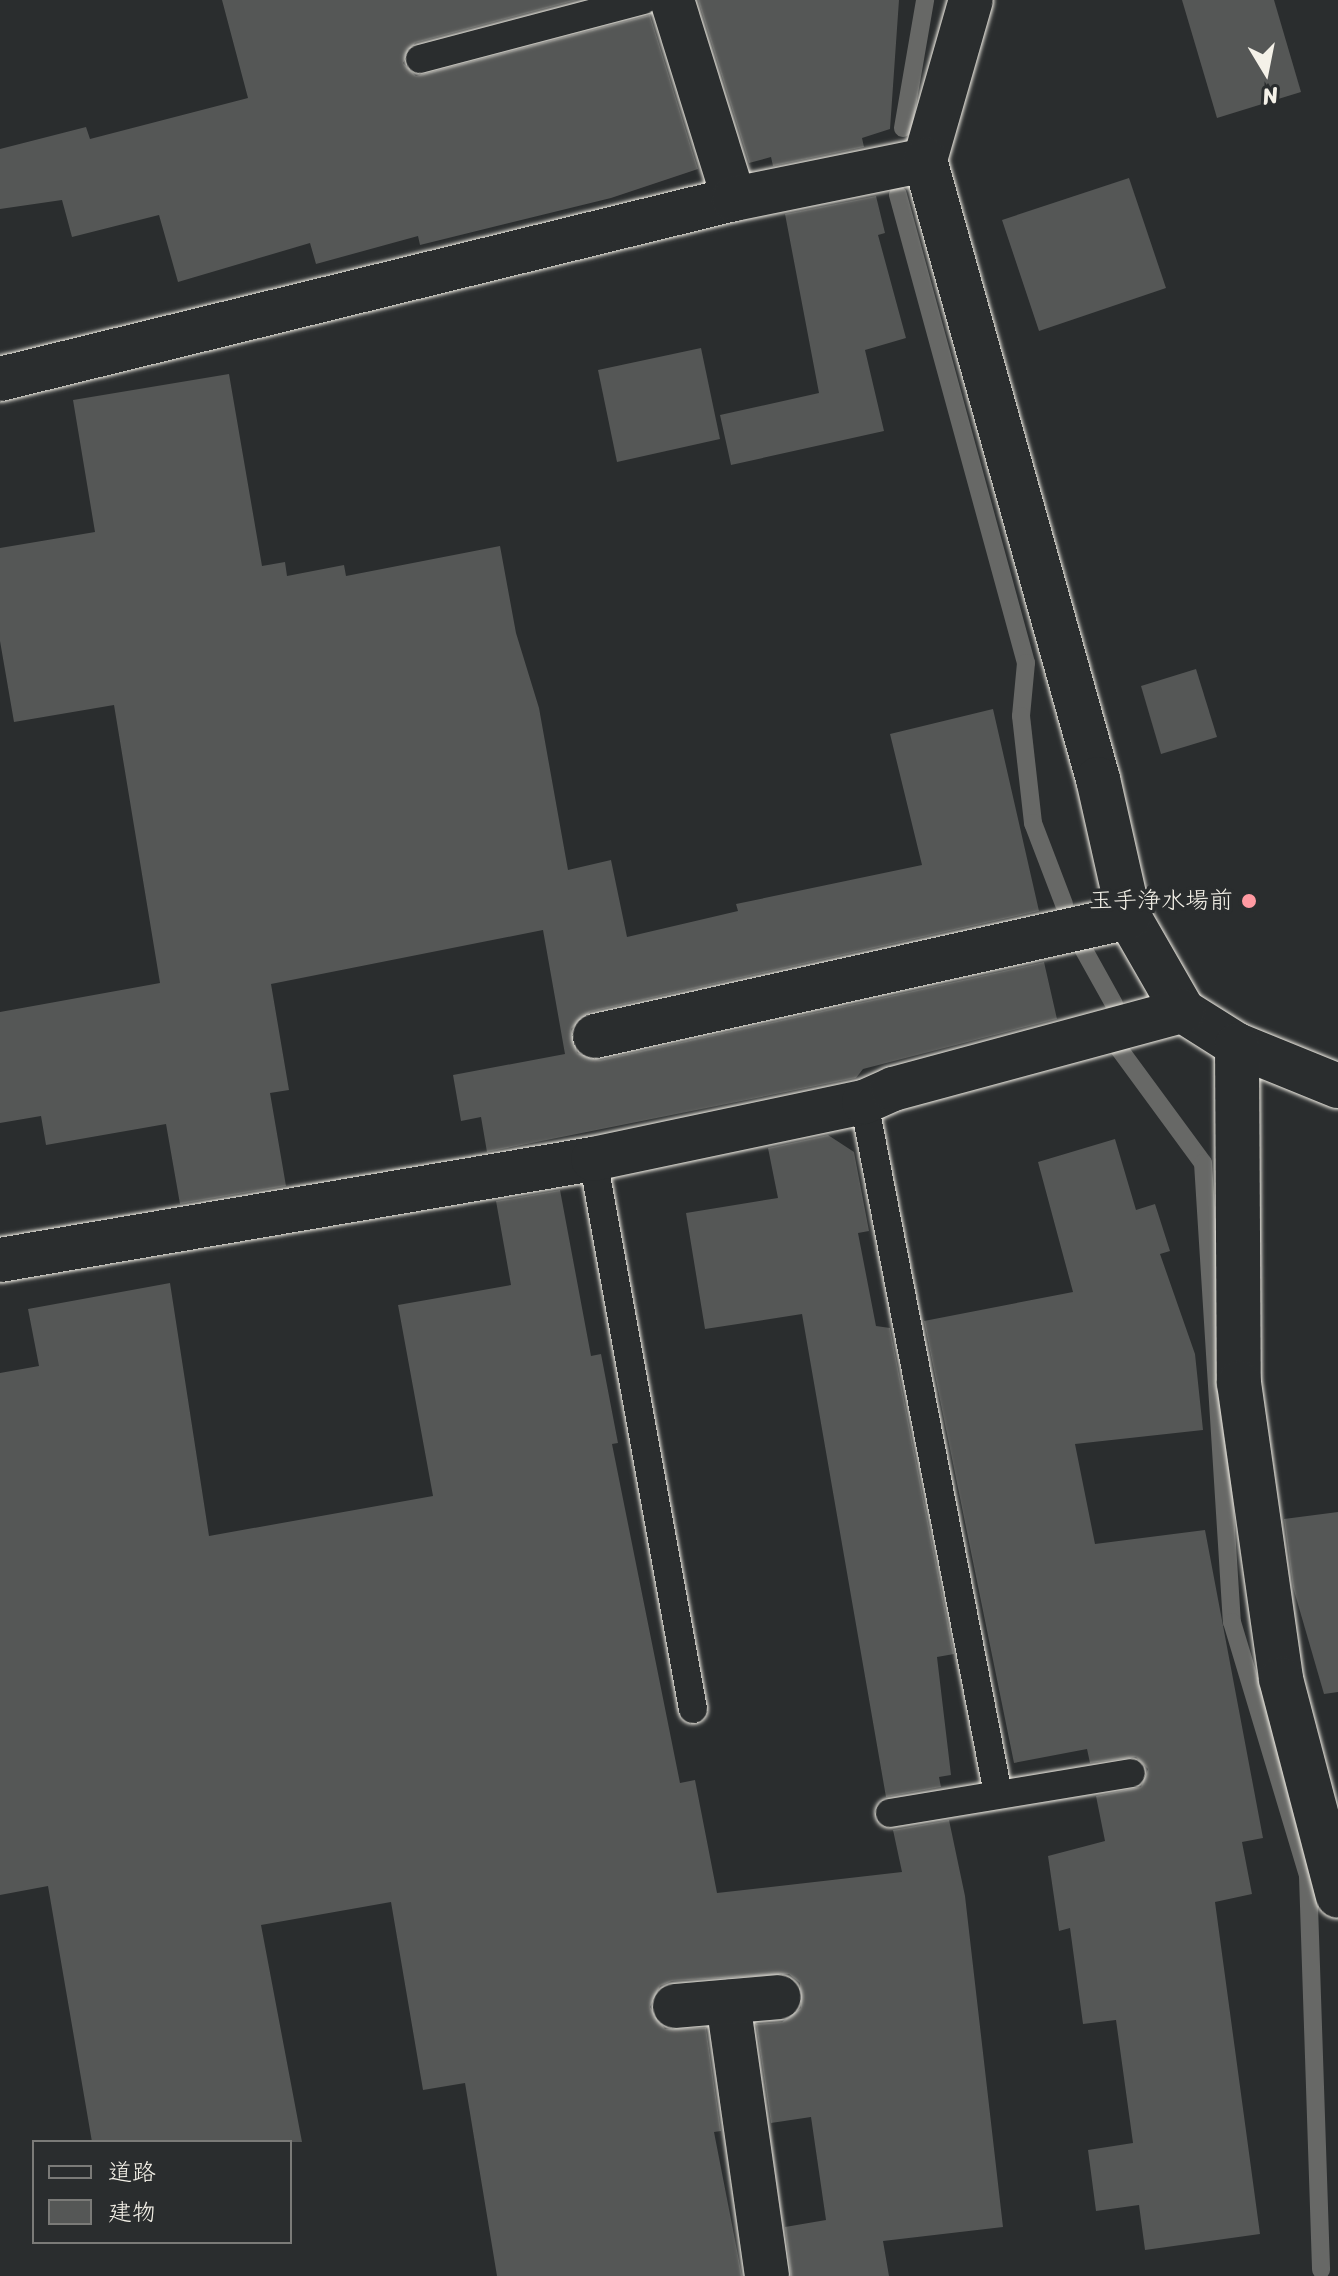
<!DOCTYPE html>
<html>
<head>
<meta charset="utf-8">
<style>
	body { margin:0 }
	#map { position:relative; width:1338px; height:2276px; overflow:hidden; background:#2a2d2e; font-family:Sriracha,"Klee One",sans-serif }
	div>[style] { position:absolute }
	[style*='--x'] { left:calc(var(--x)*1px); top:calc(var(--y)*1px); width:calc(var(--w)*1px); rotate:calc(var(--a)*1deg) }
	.stream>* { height:18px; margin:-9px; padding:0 9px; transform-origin:9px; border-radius:9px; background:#676866 }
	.building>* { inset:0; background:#555756 }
	.roads { filter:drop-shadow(0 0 2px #f4f1e8) drop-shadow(0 0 2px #f4f1e8) }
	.service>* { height:28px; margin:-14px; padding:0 14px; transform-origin:14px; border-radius:14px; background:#2a2d2e }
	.minor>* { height:44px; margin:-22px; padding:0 22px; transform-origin:22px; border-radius:22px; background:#2a2d2e }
	.dots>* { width:22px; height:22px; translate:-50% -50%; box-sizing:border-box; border:4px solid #2a2d2e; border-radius:50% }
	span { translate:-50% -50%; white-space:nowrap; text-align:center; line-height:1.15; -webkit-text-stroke:7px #2a2d2e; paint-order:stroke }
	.poi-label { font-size:24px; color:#f4f1e8 }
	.right { translate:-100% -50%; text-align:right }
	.legend { position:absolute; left:32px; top:2140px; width:260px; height:104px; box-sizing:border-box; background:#2a2d2e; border:2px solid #7b7b78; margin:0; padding:10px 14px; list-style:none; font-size:24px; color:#f4f1e8 }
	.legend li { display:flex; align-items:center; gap:16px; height:40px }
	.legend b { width:40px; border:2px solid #7b7b78 }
	.north { position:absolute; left:1226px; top:32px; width:80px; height:80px; -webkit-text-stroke:6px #2a2d2e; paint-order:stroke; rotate:170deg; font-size:22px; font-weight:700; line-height:32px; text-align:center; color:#f4f1e8 }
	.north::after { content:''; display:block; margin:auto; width:28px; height:36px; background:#f4f1e8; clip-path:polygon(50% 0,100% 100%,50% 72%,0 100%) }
</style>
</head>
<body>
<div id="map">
	<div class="stream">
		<i style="--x:903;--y:128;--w:130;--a:-80.2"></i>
		<i style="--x:898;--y:195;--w:485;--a:74.7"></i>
		<i style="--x:1026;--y:663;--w:53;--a:95.4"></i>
		<i style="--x:1021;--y:716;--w:108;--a:83.6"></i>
		<i style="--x:1033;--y:823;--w:87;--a:69.1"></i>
		<i style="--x:1080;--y:943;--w:70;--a:60.9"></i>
		<i style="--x:1117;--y:1046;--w:145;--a:53.7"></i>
		<i style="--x:1203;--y:1163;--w:460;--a:86.4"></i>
		<i style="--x:1232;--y:1622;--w:265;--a:73.3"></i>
		<i style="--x:1308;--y:1876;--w:394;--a:88.1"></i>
	</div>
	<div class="building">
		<i style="clip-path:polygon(222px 0,577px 0,415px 43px,403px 63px,416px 76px,650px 15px,698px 169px,611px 198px,420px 245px,418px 236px,316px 264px,310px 243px,178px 282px,159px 215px,72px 237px,62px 200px,0 209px,0 149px,86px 127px,90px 139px,248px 98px)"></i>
		<i style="clip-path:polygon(698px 0,899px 0,890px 129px,862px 138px,864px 147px,773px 166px,771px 157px,749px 163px)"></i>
		<i style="clip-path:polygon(1182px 0,1274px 0,1301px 92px,1217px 118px)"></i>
		<i style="clip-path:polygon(1129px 178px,1166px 288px,1039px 331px,1002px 220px)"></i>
		<i style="clip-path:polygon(876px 196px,885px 233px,878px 235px,906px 338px,865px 350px,884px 431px,731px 465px,720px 415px,819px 393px,785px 214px)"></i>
		<i style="clip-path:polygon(701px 348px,720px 439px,617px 462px,598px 370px)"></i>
		<i style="clip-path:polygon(229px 374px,262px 566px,285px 562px,287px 576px,344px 565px,346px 576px,500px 546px,516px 633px,539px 708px,568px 870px,611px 860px,627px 937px,738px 911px,736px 904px,922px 865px,890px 734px,993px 709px,1039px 911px,590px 1012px,571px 1029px,577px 1053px,600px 1060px,1044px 962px,1057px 1019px,863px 1069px,856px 1078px,487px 1152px,481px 1117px,461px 1121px,453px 1075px,565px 1054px,543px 930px,271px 984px,289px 1090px,270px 1093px,286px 1186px,180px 1204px,166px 1124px,46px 1145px,41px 1116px,0 1123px,0 1012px,160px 983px,114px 705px,14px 722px,0 641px,0 548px,95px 532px,73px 400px)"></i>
		<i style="clip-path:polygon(1196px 669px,1217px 737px,1161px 754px,1141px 686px)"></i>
		<i style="clip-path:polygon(828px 1135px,854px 1152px,869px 1231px,858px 1233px,876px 1326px,890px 1328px,954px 1654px,937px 1657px,951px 1775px,939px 1777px,941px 1787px,886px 1797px,802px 1314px,705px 1329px,686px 1213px,778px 1198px,768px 1148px)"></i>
		<i style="clip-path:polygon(1115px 1139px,1136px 1210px,1155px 1204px,1170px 1251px,1160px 1254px,1195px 1354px,1203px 1430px,1075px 1444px,1095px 1544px,1205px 1530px,1263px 1838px,1242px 1842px,1252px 1894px,1215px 1902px,1260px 2234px,1145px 2250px,1139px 2205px,1096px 2211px,1088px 2150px,1133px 2143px,1116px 2020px,1083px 2024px,1070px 1928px,1059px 1931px,1048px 1856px,1105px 1841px,1096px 1796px,1141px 1787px,1148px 1769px,1136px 1757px,1090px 1763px,1087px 1749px,1014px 1763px,924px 1321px,1073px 1292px,1038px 1162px)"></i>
		<i style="clip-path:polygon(560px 1190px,591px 1356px,601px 1354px,618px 1443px,612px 1444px,680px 1783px,695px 1780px,717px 1893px,902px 1872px,893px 1830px,949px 1820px,965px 1896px,1003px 2227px,883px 2241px,889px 2276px,791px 2276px,785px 2227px,826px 2220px,811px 2117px,771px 2123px,756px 2024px,782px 2022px,801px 2008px,800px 1983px,789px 1974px,672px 1981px,660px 1986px,650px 2007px,665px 2029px,706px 2028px,721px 2131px,714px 2132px,742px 2276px,497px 2276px,465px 2083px,423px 2090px,391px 1902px,261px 1925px,302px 2142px,92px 2142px,48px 1886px,0 1895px,0 1373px,39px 1366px,28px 1309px,170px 1283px,209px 1536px,433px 1496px,398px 1305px,511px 1285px,496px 1201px)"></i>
		<i style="clip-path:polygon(1338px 1512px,1338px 1692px,1324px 1694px,1293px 1587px,1284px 1519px)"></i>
	</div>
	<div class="roads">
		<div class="service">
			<i style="--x:420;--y:59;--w:231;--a:-14.8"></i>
			<i style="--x:864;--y:1102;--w:705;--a:79.04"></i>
			<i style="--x:593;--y:1159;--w:559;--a:79.7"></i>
			<i style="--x:890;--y:1813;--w:244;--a:-9.4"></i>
		</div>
		<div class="minor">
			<i style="--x:672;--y:0;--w:208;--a:72.7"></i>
			<i style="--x:925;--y:160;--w:166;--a:-74"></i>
			<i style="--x:0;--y:379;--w:756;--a:-13.78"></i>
			<i style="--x:734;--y:199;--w:195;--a:-11.5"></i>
			<i style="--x:925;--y:160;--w:643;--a:74.39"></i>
			<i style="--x:1098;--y:779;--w:141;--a:77.3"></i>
			<i style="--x:1129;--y:917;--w:108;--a:60.1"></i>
			<i style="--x:1183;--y:1011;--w:64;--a:32.2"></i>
			<i style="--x:1237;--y:1045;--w:109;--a:22.1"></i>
			<i style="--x:595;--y:1036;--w:547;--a:-12.56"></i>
			<i style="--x:1237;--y:1045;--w:338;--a:89.7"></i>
			<i style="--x:1239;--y:1383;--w:299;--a:81.9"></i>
			<i style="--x:1281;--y:1679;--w:224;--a:75.3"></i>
			<i style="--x:0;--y:1260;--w:602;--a:-9.67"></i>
			<i style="--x:593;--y:1159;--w:277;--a:-11.9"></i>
			<i style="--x:864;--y:1102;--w:32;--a:-24"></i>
			<i style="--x:893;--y:1089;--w:300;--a:-15.1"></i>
			<i style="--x:728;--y:2002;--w:277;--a:81.9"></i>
			<i style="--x:675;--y:2006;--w:104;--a:-4.9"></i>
		</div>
	</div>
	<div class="dots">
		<i style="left:1249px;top:901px;background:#ff9aa2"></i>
	</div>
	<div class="poi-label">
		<span class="right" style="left:1233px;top:901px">玉手浄水場前</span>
	</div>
	<ul class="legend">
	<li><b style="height:10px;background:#2a2d2e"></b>道路</li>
	<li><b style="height:22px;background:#555756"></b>建物</li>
	</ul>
	<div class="north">N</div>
</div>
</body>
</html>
